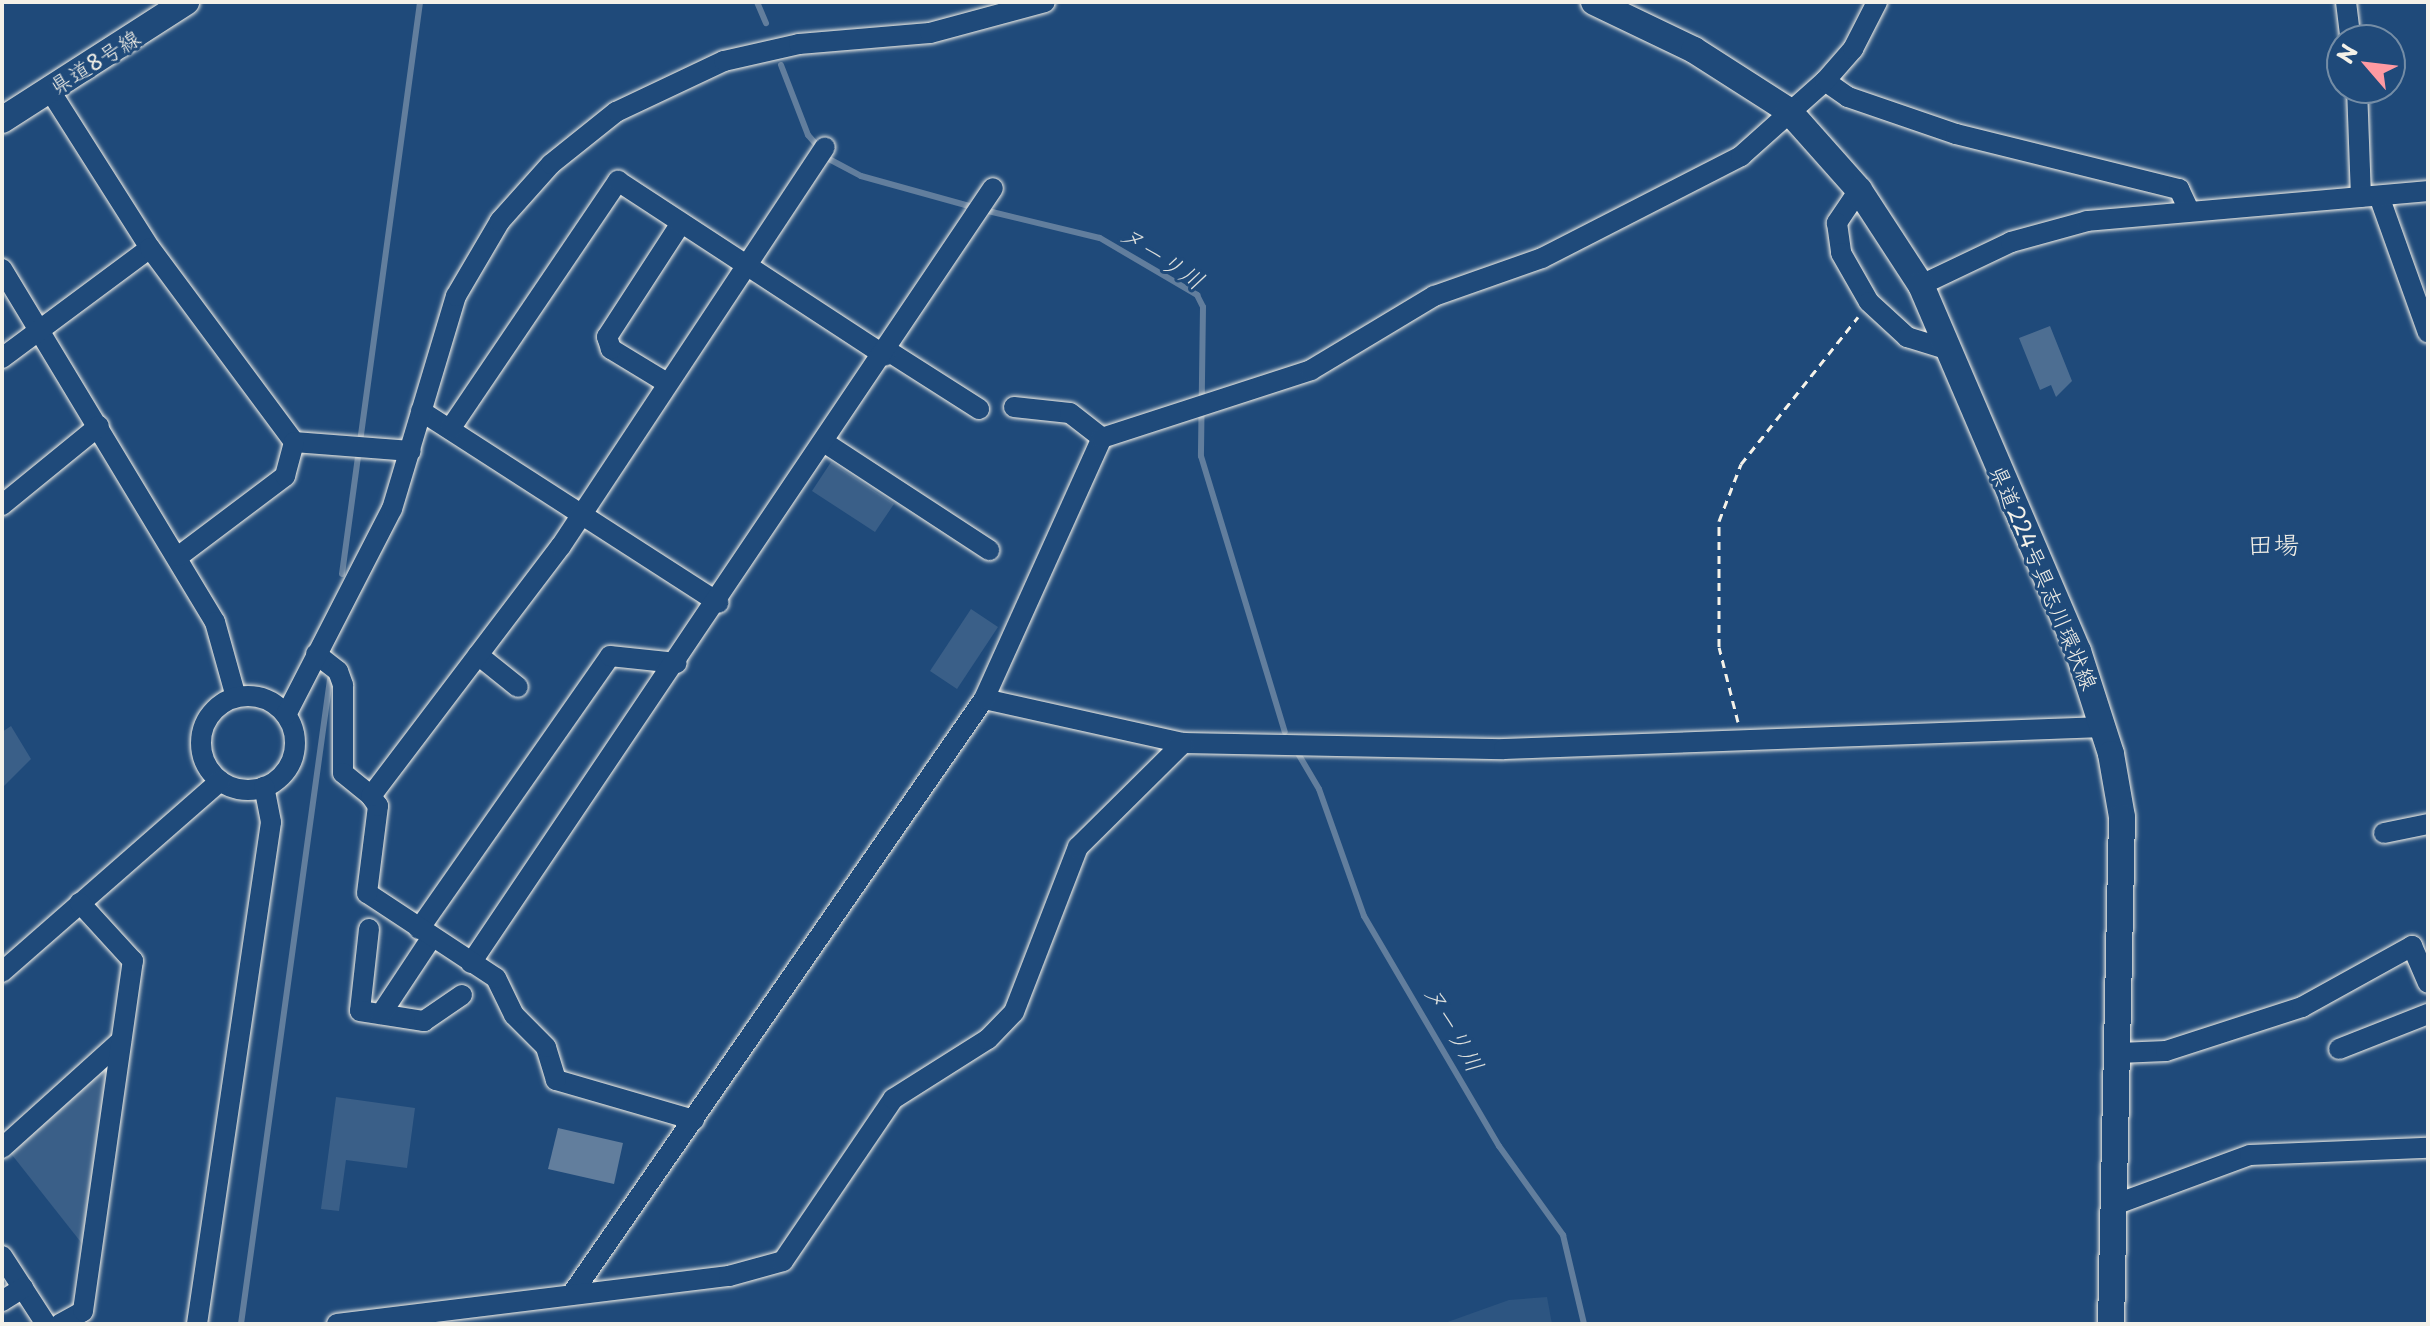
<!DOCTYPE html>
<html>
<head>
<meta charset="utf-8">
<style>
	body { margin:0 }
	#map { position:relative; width:2430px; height:1326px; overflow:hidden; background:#1f4a7a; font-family:"Playpen Sans","Klee One",sans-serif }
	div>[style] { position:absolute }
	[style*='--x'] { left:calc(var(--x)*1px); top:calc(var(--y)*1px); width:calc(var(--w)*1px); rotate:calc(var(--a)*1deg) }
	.built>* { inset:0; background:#2d5581 }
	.green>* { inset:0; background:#3a5f88 }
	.water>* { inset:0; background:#627e9d }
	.stream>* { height:6px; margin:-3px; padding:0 3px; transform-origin:3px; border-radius:3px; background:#627e9d }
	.building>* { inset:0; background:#4d6e92 }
	.path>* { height:3px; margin-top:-1.5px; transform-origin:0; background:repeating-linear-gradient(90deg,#f4f1e8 0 8px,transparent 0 14px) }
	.roads { filter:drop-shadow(0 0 2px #f4f1e8) drop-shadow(0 0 2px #f4f1e8) }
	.minor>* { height:20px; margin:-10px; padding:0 10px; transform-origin:10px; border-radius:10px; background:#1f4a7a }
	.minor>.ring { margin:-10px; padding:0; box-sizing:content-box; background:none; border:20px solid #1f4a7a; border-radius:50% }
	.major>* { height:26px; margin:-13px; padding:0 13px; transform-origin:13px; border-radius:13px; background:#1f4a7a }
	span { translate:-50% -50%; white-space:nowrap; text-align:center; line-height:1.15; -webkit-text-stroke:6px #1f4a7a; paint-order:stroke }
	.street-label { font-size:22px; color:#f4f1e8 }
	.water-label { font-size:24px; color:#dee0dd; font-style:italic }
	.quarter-label { font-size:26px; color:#f4f1e8 }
	.frame { position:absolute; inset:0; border:4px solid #f4f1e8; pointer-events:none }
	.north { position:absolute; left:2326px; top:24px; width:80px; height:80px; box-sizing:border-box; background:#1f4a7a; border:2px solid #748da6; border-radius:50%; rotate:298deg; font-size:22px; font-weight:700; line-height:32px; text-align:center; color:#f4f1e8 }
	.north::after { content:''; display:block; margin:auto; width:28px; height:36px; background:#ff9aa2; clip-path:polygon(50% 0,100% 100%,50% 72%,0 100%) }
</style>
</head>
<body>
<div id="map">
	<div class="built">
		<i style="clip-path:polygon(1547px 1297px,1552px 1324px,1442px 1324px,1509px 1300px)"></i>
	</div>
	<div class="green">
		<i style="clip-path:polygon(831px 462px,894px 504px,875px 532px,812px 491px)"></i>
		<i style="clip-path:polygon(971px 609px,998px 627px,957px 689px,930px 671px)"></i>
		<i style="clip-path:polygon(11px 726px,31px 759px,2px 788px,2px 732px)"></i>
		<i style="clip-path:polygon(121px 1041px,91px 1255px,5px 1146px)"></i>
		<i style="clip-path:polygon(336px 1097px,415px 1108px,407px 1168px,346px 1160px,339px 1211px,321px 1209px)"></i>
	</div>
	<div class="water">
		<i style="clip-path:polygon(558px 1128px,623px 1143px,614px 1184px,548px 1169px)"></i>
	</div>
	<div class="stream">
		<i style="--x:757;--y:2;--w:23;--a:67"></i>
		<i style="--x:781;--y:65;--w:75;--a:68.9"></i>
		<i style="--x:808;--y:135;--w:32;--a:49"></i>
		<i style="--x:829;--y:159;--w:36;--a:28"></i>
		<i style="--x:861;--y:176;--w:116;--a:15.5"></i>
		<i style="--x:984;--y:210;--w:119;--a:13.6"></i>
		<i style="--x:1100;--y:238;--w:113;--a:30.4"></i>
		<i style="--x:1197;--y:295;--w:13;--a:63"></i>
		<i style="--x:1203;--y:307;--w:149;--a:90.8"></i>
		<i style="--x:1201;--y:456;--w:288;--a:73.1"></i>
		<i style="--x:342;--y:574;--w:577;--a:-82.23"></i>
		<i style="--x:1296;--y:750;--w:45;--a:59.5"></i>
		<i style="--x:1319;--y:789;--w:135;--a:70.5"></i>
		<i style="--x:1364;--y:916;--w:267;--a:59.6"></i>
		<i style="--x:1499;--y:1146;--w:110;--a:54.3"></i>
		<i style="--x:1563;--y:1235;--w:91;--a:76.7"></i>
		<i style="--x:241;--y:1324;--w:651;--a:-82.14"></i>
	</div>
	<div class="building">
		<i style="clip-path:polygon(2050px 326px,2072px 381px,2056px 397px,2051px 385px,2040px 390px,2019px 338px)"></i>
	</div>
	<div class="path">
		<i style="--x:1738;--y:722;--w:77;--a:-104.2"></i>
		<i style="--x:1719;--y:647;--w:126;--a:-90"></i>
		<i style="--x:1719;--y:521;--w:61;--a:-68.9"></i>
		<i style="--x:1741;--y:464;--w:188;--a:-51.5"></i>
	</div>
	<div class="roads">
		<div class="minor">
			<i style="--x:2346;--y:2;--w:38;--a:83"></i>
			<i style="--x:1825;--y:81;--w:28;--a:35"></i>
			<i style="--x:1848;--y:97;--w:114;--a:18.9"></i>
			<i style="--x:1956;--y:134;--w:230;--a:13.9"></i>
			<i style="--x:2179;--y:189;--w:23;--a:65"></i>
			<i style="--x:2357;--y:88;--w:109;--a:87.9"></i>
			<i style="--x:49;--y:89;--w:188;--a:57.6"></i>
			<i style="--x:1859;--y:190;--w:40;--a:124"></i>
			<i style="--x:1837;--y:223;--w:30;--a:82"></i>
			<i style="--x:1841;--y:253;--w:56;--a:60.3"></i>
			<i style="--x:1869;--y:302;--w:52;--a:42.6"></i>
			<i style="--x:1907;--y:337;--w:44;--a:17.2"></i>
			<i style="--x:2379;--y:196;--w:145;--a:70.3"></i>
			<i style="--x:2;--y:269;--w:412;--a:58.9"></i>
			<i style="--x:215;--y:622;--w:78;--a:74.4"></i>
			<i style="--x:1921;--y:285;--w:100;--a:-25.5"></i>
			<i style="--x:2011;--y:242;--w:79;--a:-15.4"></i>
			<i style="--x:2087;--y:221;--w:342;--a:-5"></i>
			<i style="--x:888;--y:351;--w:108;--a:32.5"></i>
			<i style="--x:2;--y:358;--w:184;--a:-36.6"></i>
			<i style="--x:150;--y:248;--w:242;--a:53.4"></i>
			<i style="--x:294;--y:442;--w:117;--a:4.4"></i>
			<i style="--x:667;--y:383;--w:66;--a:-148.7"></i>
			<i style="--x:611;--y:349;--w:13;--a:-108"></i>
			<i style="--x:607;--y:337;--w:136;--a:-57"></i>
			<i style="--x:1014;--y:407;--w:56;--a:6.1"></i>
			<i style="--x:1070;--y:413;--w:41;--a:38"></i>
			<i style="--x:421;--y:411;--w:354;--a:32.8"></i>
			<i style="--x:450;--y:429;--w:300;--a:-55.9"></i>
			<i style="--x:618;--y:181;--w:319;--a:33.2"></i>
			<i style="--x:827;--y:444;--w:194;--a:33.2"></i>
			<i style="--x:2;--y:505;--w:125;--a:-39.2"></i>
			<i style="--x:179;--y:556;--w:133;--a:-37"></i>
			<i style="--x:285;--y:476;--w:35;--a:-75"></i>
			<i style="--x:316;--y:654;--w:28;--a:38"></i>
			<i style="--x:338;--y:671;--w:15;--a:70"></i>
			<i style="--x:343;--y:685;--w:88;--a:90"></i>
			<i style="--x:343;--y:773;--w:36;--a:39"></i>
			<i style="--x:478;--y:655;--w:51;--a:38.7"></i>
			<i class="ring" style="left:201px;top:696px;width:74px;height:74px"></i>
			<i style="--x:984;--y:699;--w:204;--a:12.5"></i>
			<i style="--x:1183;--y:743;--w:321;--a:1.1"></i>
			<i style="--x:1504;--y:749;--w:600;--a:-2.1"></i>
			<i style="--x:286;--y:715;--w:232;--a:-62.8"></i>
			<i style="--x:392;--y:509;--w:222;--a:-73.3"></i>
			<i style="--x:456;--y:296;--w:87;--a:-59.6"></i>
			<i style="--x:500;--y:221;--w:76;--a:-48.2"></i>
			<i style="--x:551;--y:164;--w:83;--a:-38.7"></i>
			<i style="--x:616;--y:112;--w:119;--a:-25.3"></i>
			<i style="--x:724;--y:61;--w:77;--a:-12.8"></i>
			<i style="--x:799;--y:44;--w:131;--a:-4.8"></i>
			<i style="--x:930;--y:33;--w:119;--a:-15.1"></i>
			<i style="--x:2384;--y:833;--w:45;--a:-11.6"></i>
			<i style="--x:369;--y:929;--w:82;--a:96.3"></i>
			<i style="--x:360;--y:1011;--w:65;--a:8.9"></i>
			<i style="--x:424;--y:1021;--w:46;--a:-34.4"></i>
			<i style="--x:419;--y:929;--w:333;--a:-55"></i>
			<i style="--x:610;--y:656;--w:67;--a:6"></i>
			<i style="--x:471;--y:963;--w:934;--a:-56.04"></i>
			<i style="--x:2;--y:972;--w:290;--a:-41.2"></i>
			<i style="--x:381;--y:1014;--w:92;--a:-56.5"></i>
			<i style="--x:2339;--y:1049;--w:96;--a:-21.5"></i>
			<i style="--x:2119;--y:1053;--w:47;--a:-2.4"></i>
			<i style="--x:2166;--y:1051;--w:143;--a:-17.9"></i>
			<i style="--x:2302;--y:1007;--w:126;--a:-29"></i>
			<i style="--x:2412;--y:946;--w:40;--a:66.6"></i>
			<i style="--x:694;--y:1120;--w:144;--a:-163.8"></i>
			<i style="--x:556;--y:1080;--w:34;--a:-107"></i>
			<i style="--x:546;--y:1047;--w:45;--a:-135"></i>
			<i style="--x:514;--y:1015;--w:41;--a:-115.9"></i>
			<i style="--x:496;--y:978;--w:154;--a:-146.6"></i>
			<i style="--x:367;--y:893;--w:88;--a:-82.8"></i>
			<i style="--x:378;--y:806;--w:12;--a:-125"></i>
			<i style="--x:371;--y:796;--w:314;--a:-52.8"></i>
			<i style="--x:561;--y:546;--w:478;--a:-56.5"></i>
			<i style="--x:2;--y:1148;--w:160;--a:-42"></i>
			<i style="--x:2114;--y:1205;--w:145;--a:-20.2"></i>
			<i style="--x:2250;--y:1155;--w:178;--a:-2.3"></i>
			<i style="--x:2;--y:1256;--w:81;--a:57.1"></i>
			<i style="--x:572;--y:1294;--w:724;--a:-55.3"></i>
			<i style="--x:984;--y:699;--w:286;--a:-65.7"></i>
			<i style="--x:1102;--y:438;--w:220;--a:-18"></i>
			<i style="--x:1311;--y:370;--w:144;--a:-31"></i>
			<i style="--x:1434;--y:296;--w:114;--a:-19.4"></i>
			<i style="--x:1542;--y:258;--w:224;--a:-27.1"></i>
			<i style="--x:1741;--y:156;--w:113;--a:-41.8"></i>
			<i style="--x:1825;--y:81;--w:43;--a:-48.8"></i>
			<i style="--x:1853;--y:49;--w:53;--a:-62.9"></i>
			<i style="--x:2;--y:1301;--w:25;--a:-32"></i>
			<i style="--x:60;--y:1324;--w:26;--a:-29"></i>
			<i style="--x:83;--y:1311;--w:354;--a:-81.9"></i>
			<i style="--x:133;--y:961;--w:79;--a:-132.4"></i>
			<i style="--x:197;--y:1324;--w:507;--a:-81.61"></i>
			<i style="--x:271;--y:822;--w:36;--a:-101"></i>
			<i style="--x:337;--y:1324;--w:395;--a:-7"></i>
			<i style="--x:729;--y:1276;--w:56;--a:-15.5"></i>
			<i style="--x:783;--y:1261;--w:196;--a:-55.8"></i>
			<i style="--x:893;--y:1099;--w:112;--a:-32.3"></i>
			<i style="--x:988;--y:1039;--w:37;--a:-46"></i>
			<i style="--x:1014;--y:1012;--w:177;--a:-68.8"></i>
			<i style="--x:1078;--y:847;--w:148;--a:-44.7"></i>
		</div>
		<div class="major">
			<i style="--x:1594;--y:2;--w:111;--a:25.6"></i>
			<i style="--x:1694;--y:50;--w:112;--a:32.6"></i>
			<i style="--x:1788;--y:110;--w:107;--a:48.4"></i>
			<i style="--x:1859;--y:190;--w:113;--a:56.9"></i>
			<i style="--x:1921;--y:285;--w:398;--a:66.8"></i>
			<i style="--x:2078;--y:651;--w:108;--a:72.2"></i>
			<i style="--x:2111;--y:754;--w:64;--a:80.1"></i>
			<i style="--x:2122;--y:817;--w:507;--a:91.24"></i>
			<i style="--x:2;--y:120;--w:219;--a:-32.7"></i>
		</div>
	</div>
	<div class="street-label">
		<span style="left:94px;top:61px;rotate:-32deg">県道8号線</span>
		<span style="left:2045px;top:577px;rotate:67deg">県道224号具志川環状線</span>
	</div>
	<div class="water-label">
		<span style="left:1162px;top:257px;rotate:33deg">ヌーリ川</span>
		<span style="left:1454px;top:1028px;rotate:60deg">ヌーリ川</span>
	</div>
	<div class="quarter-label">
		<span style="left:2273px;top:544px">田場</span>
	</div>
	<div class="frame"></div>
	<div class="north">N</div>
</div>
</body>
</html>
